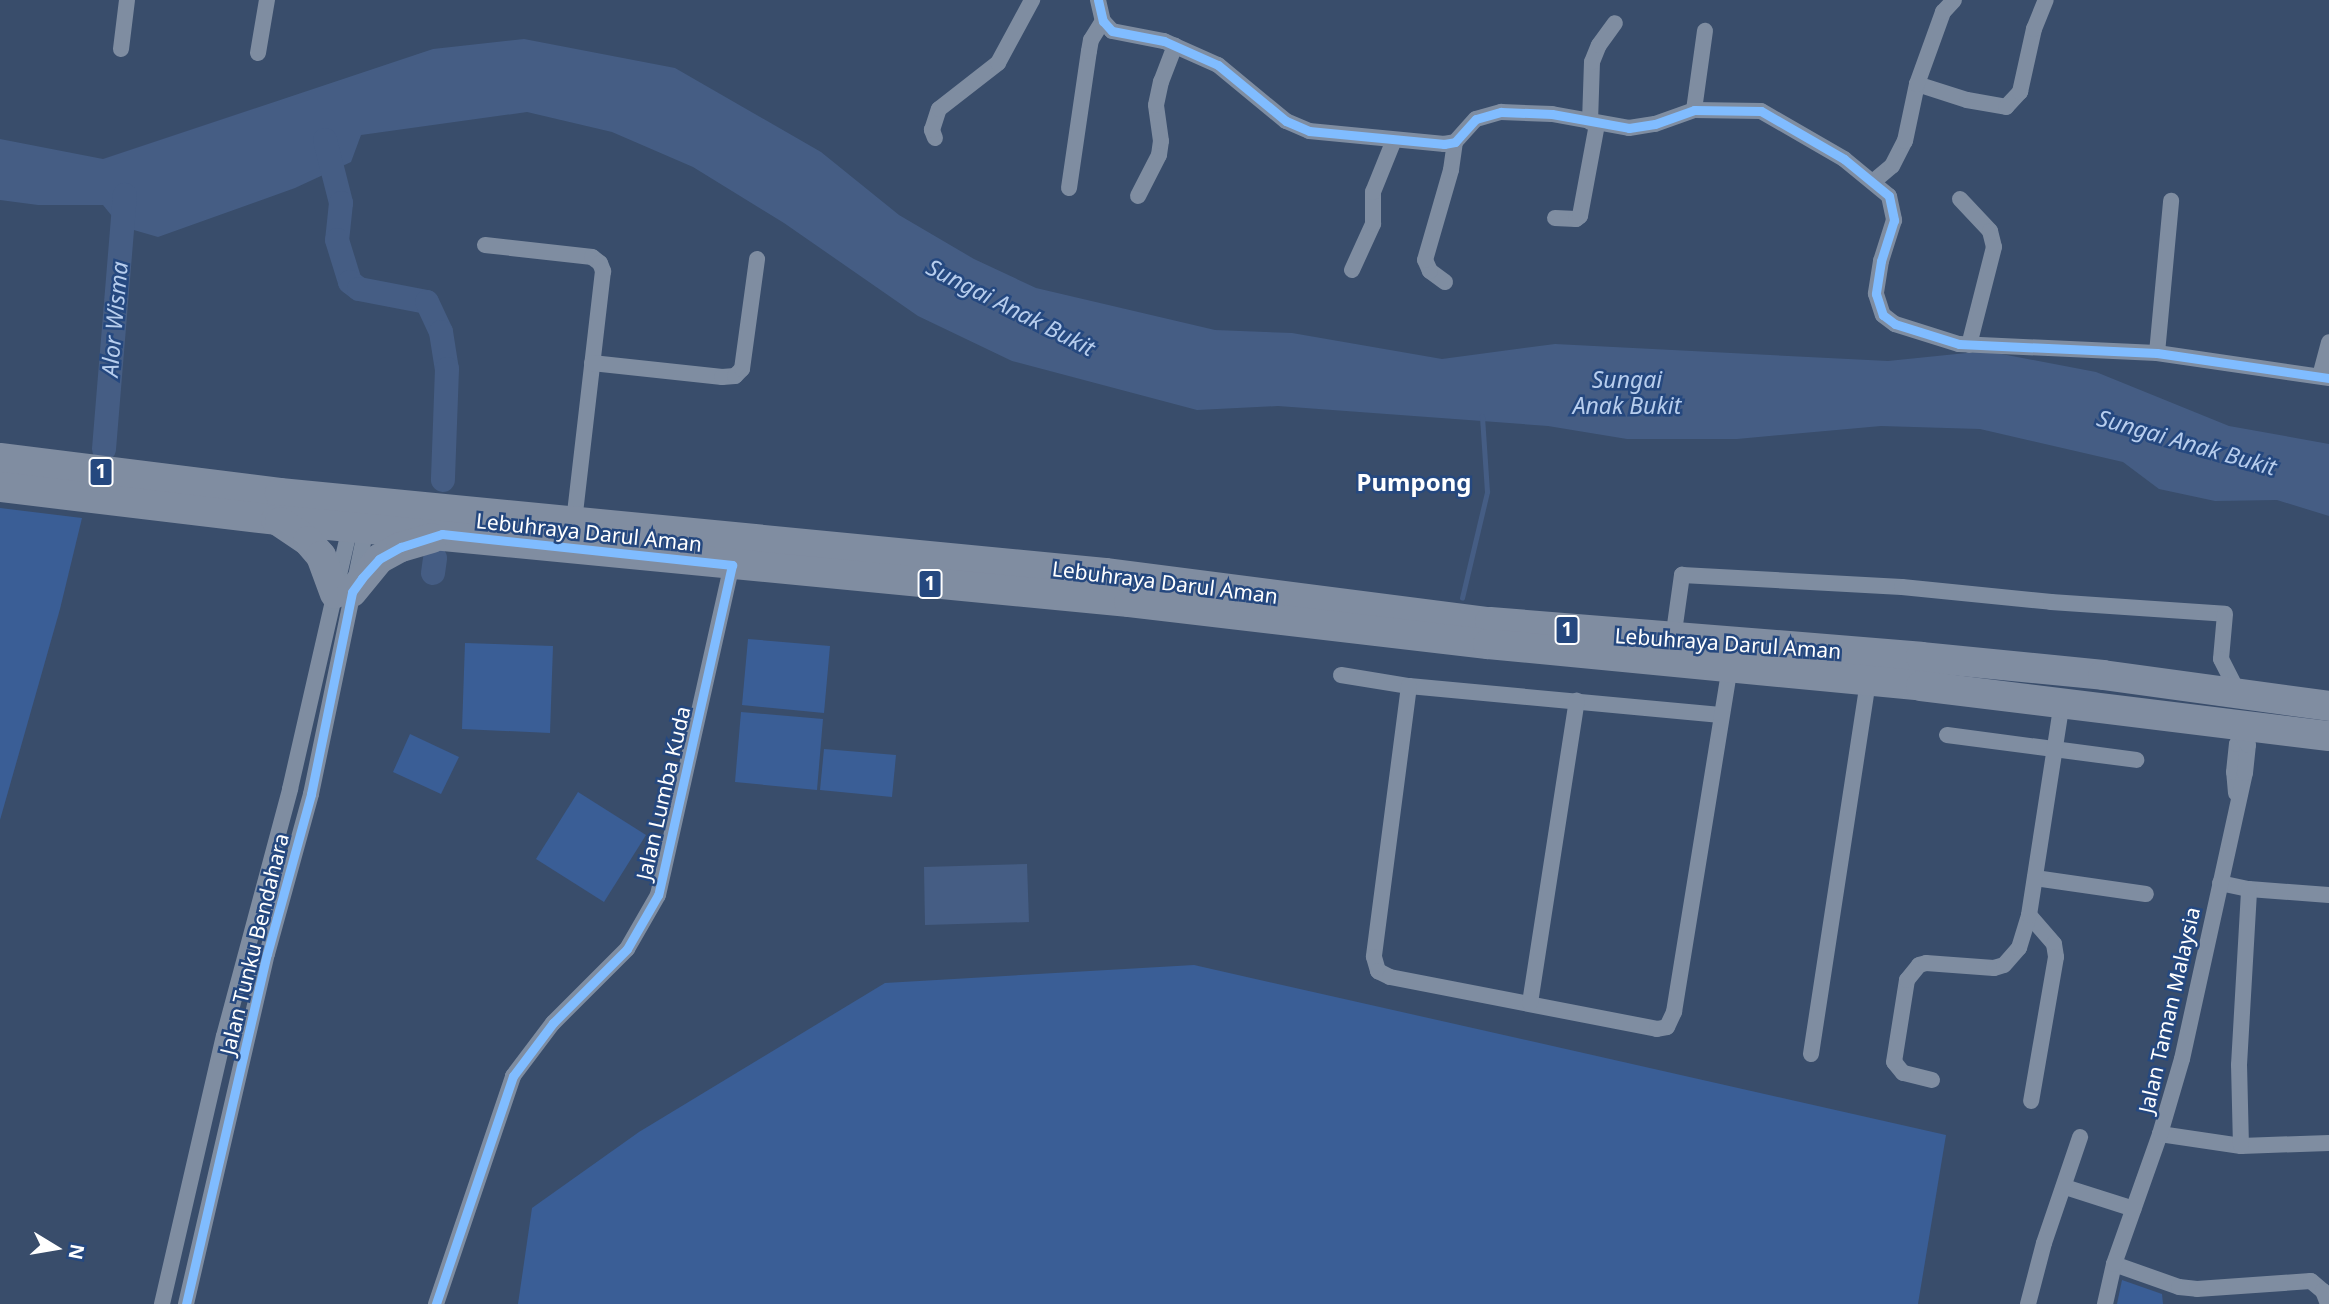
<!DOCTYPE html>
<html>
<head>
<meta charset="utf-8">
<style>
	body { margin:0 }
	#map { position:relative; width:2329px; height:1304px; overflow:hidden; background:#394d6b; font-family:"Noto Sans",sans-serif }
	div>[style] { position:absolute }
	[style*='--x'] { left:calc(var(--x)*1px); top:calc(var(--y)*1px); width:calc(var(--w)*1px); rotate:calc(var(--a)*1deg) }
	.green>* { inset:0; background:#3a5e96 }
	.water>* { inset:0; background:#455d84 }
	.stream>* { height:4.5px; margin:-2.25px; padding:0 2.25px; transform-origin:2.25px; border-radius:2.25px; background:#455d84 }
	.river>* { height:24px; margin:-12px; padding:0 12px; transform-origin:12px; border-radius:12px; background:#455d84 }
	.street>* { height:16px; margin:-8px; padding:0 8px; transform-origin:8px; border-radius:8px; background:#7f8da1 }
	.highway>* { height:30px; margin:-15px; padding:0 15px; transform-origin:15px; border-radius:15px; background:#808da1 }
	.cycleway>* { height:9px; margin:-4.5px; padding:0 4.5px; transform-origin:4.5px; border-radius:4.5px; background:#80bcff }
	span { translate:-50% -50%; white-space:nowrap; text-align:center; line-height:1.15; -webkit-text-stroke:5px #25487f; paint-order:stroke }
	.shield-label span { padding:2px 5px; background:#25487f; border:2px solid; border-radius:5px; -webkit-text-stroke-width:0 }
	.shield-label { font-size:19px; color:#fff; font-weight:700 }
	.street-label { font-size:21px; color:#fff }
	.water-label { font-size:23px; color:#b7cded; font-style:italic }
	.quarter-label { font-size:24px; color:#fff; font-weight:700 }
	.north { position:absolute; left:21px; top:1213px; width:70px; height:70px; -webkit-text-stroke:5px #25487f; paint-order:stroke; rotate:101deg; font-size:19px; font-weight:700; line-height:28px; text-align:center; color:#fff }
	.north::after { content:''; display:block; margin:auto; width:24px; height:32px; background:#fff; clip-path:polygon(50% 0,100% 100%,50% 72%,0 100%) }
</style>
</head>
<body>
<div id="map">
	<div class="green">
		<i style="clip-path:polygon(0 508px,82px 518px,60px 609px,0 820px)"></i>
		<i style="clip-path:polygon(748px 639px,830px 646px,824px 713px,742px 705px)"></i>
		<i style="clip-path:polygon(465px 643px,553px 646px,550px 733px,462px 729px)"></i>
		<i style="clip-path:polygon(741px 712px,823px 719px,817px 790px,735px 782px)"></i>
		<i style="clip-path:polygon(410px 734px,459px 757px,441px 794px,393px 772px)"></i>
		<i style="clip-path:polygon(824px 749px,896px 755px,892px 797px,820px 790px)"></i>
		<i style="clip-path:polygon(578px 792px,646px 835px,604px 902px,536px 859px)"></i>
		<i style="clip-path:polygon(1194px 965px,1946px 1135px,1918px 1304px,518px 1304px,532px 1208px,639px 1132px,885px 983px)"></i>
		<i style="clip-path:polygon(2122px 1280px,2162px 1294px,2163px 1304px,2117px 1304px)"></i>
	</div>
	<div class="water">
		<i style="clip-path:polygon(524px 39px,675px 68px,821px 152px,899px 215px,974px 259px,1036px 288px,1215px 330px,1292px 333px,1442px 359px,1555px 344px,1888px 361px,1986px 351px,2096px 372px,2229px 426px,2329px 444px,2329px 516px,2277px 500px,2215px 501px,2159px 489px,2123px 462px,1980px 429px,1881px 426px,1737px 439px,1627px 439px,1548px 426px,1278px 406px,1197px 410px,1012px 361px,918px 316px,784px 223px,693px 167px,612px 132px,527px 112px,361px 135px,351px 162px,295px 188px,158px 237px,120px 226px,103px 205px,38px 205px,0 200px,0 139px,103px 159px,433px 49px)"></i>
		<i style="clip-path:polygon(1027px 864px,1029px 922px,925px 925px,924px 867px)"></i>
	</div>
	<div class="stream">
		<i style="--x:1462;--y:598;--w:109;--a:-76.7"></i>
		<i style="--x:1487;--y:492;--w:76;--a:-93.8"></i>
	</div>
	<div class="river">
		<i style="--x:325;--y:140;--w:65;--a:75.7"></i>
		<i style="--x:341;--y:203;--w:37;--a:96"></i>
		<i style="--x:337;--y:240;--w:44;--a:72.8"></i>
		<i style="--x:350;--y:282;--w:11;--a:38"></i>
		<i style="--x:359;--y:289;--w:69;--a:10.8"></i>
		<i style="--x:427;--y:302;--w:33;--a:65"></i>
		<i style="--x:441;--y:332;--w:37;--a:81"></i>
		<i style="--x:447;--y:369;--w:111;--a:92.1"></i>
		<i style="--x:104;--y:449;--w:255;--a:-85.3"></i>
		<i style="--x:433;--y:573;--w:15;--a:-82"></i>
	</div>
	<div class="street">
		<i style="--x:1098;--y:0;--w:22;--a:77"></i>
		<i style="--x:1103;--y:21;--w:13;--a:48"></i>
		<i style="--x:1112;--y:31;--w:53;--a:10.9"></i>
		<i style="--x:1164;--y:41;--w:59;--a:24"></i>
		<i style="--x:1218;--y:65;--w:88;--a:39.5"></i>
		<i style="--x:1286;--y:121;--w:25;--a:23"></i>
		<i style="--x:1309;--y:131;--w:136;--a:5.5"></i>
		<i style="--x:1444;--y:144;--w:11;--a:-10"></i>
		<i style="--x:1455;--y:142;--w:31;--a:-48"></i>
		<i style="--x:1476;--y:119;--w:26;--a:-16"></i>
		<i style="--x:1501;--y:112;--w:51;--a:2.2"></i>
		<i style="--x:1552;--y:114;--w:78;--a:10.3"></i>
		<i style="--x:1629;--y:128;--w:26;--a:-9"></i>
		<i style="--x:1655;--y:124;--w:41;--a:-19.7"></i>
		<i style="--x:1694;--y:110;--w:67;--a:0.9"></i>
		<i style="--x:1761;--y:111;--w:96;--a:30"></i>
		<i style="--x:1844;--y:159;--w:58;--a:39.4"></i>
		<i style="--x:1889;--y:196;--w:25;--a:78"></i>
		<i style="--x:1894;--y:220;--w:43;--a:107.6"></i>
		<i style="--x:1881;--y:261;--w:33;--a:99"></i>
		<i style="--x:1876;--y:294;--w:22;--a:72"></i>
		<i style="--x:1883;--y:315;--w:15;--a:37"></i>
		<i style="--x:1895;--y:324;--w:67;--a:17.4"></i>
		<i style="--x:1959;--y:344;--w:198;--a:2.6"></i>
		<i style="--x:2157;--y:353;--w:174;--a:8.3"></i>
		<i style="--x:121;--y:49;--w:49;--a:-83"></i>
		<i style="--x:258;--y:53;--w:54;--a:-80.4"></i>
		<i style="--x:1917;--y:84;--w:52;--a:17.7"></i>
		<i style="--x:1967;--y:100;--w:40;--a:10"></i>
		<i style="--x:2006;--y:107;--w:21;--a:-47"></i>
		<i style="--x:2020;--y:92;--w:65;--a:-77.5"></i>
		<i style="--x:2034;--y:29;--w:31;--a:-68"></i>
		<i style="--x:1694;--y:110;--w:80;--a:-82.1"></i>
		<i style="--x:1590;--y:122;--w:60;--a:-88.1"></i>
		<i style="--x:1592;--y:62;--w:18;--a:-68"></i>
		<i style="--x:1599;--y:45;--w:27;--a:-54"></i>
		<i style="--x:935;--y:138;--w:9;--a:-111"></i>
		<i style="--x:932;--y:130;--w:22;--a:-72"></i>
		<i style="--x:939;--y:109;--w:75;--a:-37.9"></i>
		<i style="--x:998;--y:63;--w:72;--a:-61.6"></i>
		<i style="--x:1874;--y:181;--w:23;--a:-40"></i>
		<i style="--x:1892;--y:166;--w:28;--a:-63"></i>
		<i style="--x:1905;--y:141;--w:58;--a:-78.1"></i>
		<i style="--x:1917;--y:84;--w:77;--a:-70.1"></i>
		<i style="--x:1943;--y:12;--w:16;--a:-47"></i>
		<i style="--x:1069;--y:188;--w:138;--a:-81.7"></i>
		<i style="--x:1089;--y:51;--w:11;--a:-80"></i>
		<i style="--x:1091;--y:40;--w:22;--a:-58"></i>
		<i style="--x:1138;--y:196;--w:46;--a:-62.9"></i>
		<i style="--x:1159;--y:155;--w:14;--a:-82"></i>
		<i style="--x:1161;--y:141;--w:36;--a:-98"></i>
		<i style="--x:1156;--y:105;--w:24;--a:-78"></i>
		<i style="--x:1161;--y:82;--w:39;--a:-69"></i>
		<i style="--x:1960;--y:199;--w:44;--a:46.8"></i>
		<i style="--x:1990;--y:231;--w:16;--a:76"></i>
		<i style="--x:1994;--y:247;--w:101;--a:104.3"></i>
		<i style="--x:1555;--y:218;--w:21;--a:3"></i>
		<i style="--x:1576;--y:219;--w:5;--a:-37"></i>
		<i style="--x:1580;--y:216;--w:94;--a:-79.5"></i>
		<i style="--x:485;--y:245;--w:108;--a:6.4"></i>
		<i style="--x:592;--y:257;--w:10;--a:37"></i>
		<i style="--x:600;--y:263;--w:9;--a:69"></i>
		<i style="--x:603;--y:271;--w:254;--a:96.6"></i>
		<i style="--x:1352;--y:270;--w:51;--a:-65.5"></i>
		<i style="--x:1373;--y:224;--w:32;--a:-90"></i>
		<i style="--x:1373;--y:192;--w:56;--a:-68"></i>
		<i style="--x:1445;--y:282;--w:19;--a:-144"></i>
		<i style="--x:1430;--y:271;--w:12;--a:-114"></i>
		<i style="--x:1425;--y:260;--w:94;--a:-73.9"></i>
		<i style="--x:1451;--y:170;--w:28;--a:-82"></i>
		<i style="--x:2157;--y:353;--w:153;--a:-84.7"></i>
		<i style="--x:592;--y:363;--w:131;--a:6.1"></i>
		<i style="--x:722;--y:377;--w:13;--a:-4"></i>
		<i style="--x:735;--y:376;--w:10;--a:-45"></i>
		<i style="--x:742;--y:369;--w:111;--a:-82.2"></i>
		<i style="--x:2320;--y:376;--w:35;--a:-75"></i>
		<i style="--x:1673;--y:639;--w:65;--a:-82"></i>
		<i style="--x:1682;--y:575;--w:220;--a:3.1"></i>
		<i style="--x:1902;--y:587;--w:150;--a:5.7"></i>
		<i style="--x:2051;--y:602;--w:174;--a:3.9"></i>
		<i style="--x:2225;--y:614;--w:45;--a:95.1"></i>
		<i style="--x:2221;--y:659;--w:39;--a:63"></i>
		<i style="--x:1341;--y:675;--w:69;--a:9.2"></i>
		<i style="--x:1409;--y:686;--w:313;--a:5.3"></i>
		<i style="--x:1409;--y:686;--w:273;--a:97.4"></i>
		<i style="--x:1374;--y:957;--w:15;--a:74"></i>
		<i style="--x:1378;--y:971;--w:13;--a:27"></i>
		<i style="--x:1390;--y:977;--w:272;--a:11"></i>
		<i style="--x:1657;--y:1029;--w:10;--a:-11"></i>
		<i style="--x:1667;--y:1027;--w:17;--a:-65"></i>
		<i style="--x:1674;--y:1012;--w:351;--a:-80.8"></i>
		<i style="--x:1947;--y:735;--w:191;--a:7.5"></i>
		<i style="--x:2236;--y:793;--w:21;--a:-95"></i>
		<i style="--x:2234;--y:772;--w:28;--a:-84"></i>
		<i style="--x:2237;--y:744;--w:10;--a:-45"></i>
		<i style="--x:2244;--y:737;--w:9;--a:-84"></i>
		<i style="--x:2035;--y:878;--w:112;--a:8.2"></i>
		<i style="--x:2220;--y:883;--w:30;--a:12"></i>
		<i style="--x:2249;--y:889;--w:80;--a:4.3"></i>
		<i style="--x:2029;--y:915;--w:38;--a:49"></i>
		<i style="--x:2054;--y:944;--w:13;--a:81"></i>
		<i style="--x:2056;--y:957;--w:146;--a:99.8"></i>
		<i style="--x:1530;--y:1003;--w:306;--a:-81.2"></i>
		<i style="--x:1811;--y:1054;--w:378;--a:-81.3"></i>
		<i style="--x:1932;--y:1080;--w:30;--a:-166"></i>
		<i style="--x:1903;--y:1073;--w:14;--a:-129"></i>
		<i style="--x:1894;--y:1062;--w:83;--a:-81"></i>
		<i style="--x:1907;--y:980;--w:19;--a:-51"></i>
		<i style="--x:1919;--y:965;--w:7;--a:-16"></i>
		<i style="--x:1926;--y:963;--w:68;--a:4.2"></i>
		<i style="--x:1994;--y:968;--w:10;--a:-17"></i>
		<i style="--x:2004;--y:965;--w:23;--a:-49"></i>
		<i style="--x:2019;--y:948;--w:34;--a:-73"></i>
		<i style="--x:2029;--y:915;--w:217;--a:-81.2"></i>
		<i style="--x:2160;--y:1134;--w:82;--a:8.4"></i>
		<i style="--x:2241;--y:1146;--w:88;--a:-2"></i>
		<i style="--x:2241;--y:1146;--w:81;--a:-91.4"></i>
		<i style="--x:2239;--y:1065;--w:176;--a:-86.7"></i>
		<i style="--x:2065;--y:1187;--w:72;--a:17.7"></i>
		<i style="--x:2114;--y:1264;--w:69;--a:19.5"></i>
		<i style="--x:2179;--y:1287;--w:18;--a:6"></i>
		<i style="--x:2197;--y:1289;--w:114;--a:-4"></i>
		<i style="--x:2311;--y:1281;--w:16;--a:40"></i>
		<i style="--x:2323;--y:1291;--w:14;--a:69"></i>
		<i style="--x:162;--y:1304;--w:275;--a:-77"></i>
		<i style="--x:224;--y:1036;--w:256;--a:-75"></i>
		<i style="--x:290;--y:789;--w:273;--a:-77.1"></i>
		<i style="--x:186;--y:1304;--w:359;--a:-77"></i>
		<i style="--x:267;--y:954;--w:166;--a:-74.6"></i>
		<i style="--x:311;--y:794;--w:276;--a:-78.3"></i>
		<i style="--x:436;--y:1304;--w:241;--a:-71.3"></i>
		<i style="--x:513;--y:1076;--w:66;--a:-53"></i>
		<i style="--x:553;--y:1023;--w:105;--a:-45"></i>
		<i style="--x:627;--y:949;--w:62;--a:-60.1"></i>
		<i style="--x:658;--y:895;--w:338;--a:-77.4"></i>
		<i style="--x:2028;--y:1304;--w:63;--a:-75.3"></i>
		<i style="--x:2044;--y:1243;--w:112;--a:-71.2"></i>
		<i style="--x:2105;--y:1304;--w:41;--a:-77.3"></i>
		<i style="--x:2114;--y:1264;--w:138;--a:-70.5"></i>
		<i style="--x:2160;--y:1134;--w:78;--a:-73.7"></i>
		<i style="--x:2182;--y:1059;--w:293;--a:-77.6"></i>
		<i style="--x:2245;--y:773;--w:28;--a:-84"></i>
		<i style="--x:2248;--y:745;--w:9;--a:-117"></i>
	</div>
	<div class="highway">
		<i style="--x:0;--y:458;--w:282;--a:7.1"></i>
		<i style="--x:280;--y:493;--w:829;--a:5.54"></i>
		<i style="--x:1105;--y:573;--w:388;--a:7.3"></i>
		<i style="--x:1490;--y:622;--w:432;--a:4.6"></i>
		<i style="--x:1921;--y:657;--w:183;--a:5.6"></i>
		<i style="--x:2103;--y:675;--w:228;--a:7.8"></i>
		<i style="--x:0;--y:487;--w:278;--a:6.8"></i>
		<i style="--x:276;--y:520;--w:857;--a:5.49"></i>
		<i style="--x:1129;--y:602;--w:361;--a:6.7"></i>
		<i style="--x:1488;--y:644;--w:435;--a:5.5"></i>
		<i style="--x:1921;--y:686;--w:411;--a:7"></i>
		<i style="--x:280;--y:522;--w:34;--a:34"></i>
		<i style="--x:308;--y:541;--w:20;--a:49"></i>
		<i style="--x:321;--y:556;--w:40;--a:69.8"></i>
		<i style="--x:352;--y:592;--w:43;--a:-50.7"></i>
		<i style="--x:379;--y:559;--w:25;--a:-29"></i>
		<i style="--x:401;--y:547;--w:32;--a:-16"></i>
	</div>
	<div class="cycleway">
		<i style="--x:1098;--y:0;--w:22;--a:77"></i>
		<i style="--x:1103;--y:21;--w:13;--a:48"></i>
		<i style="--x:1112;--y:31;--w:53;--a:10.9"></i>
		<i style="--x:1164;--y:41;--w:59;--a:24"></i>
		<i style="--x:1218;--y:65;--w:88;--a:39.5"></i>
		<i style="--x:1286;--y:121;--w:25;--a:23"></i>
		<i style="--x:1309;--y:131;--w:136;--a:5.5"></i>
		<i style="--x:1444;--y:144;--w:11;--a:-10"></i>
		<i style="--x:1455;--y:142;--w:31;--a:-48"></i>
		<i style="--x:1476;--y:119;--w:26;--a:-16"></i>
		<i style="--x:1501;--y:112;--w:51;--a:2.2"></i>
		<i style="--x:1552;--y:114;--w:78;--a:10.3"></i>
		<i style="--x:1629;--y:128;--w:26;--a:-9"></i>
		<i style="--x:1655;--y:124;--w:41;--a:-19.7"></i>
		<i style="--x:1694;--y:110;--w:67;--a:0.9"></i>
		<i style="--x:1761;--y:111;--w:96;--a:30"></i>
		<i style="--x:1844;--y:159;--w:58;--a:39.4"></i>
		<i style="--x:1889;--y:196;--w:25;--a:78"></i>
		<i style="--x:1894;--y:220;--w:43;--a:107.6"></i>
		<i style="--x:1881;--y:261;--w:33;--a:99"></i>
		<i style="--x:1876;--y:294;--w:22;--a:72"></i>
		<i style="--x:1883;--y:315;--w:15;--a:37"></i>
		<i style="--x:1895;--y:324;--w:67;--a:17.4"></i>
		<i style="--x:1959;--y:344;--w:198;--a:2.6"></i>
		<i style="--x:2157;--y:353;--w:174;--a:8.3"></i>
		<i style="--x:186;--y:1304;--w:359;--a:-77"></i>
		<i style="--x:267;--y:954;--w:166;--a:-74.6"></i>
		<i style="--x:311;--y:794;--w:206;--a:-78.5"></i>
		<i style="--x:352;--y:592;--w:17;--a:-54"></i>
		<i style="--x:362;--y:578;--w:25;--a:-48"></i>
		<i style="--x:379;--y:559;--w:25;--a:-29"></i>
		<i style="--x:401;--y:547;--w:43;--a:-17.6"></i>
		<i style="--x:442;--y:534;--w:292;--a:6.1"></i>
		<i style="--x:732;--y:565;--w:338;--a:102.6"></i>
		<i style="--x:658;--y:895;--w:62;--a:119.9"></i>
		<i style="--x:627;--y:949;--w:105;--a:135"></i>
		<i style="--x:553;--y:1023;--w:66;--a:127"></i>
		<i style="--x:513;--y:1076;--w:241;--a:108.7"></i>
	</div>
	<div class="shield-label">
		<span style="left:101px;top:472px">1</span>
		<span style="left:930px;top:584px">1</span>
		<span style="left:1567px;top:630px">1</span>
	</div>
	<div class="street-label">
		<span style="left:589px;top:532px;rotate:6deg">Lebuhraya Darul Aman</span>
		<span style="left:1165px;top:582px;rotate:7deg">Lebuhraya Darul Aman</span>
		<span style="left:1728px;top:643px;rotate:4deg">Lebuhraya Darul Aman</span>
		<span style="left:663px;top:793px;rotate:-77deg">Jalan Lumba Kuda</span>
		<span style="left:254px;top:944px;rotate:-76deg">Jalan Tunku Bendahara</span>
		<span style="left:2169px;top:1010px;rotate:-77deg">Jalan Taman Malaysia</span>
	</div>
	<div class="water-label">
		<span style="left:1011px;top:307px;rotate:27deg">Sungai Anak Bukit</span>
		<span style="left:114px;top:319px;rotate:-85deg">Alor Wisma</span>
		<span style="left:1627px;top:392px">Sungai<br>Anak Bukit</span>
		<span style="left:2187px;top:442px;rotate:16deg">Sungai Anak Bukit</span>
	</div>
	<div class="quarter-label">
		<span style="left:1414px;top:482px">Pumpong</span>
	</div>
	<div class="north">N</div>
</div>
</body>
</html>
